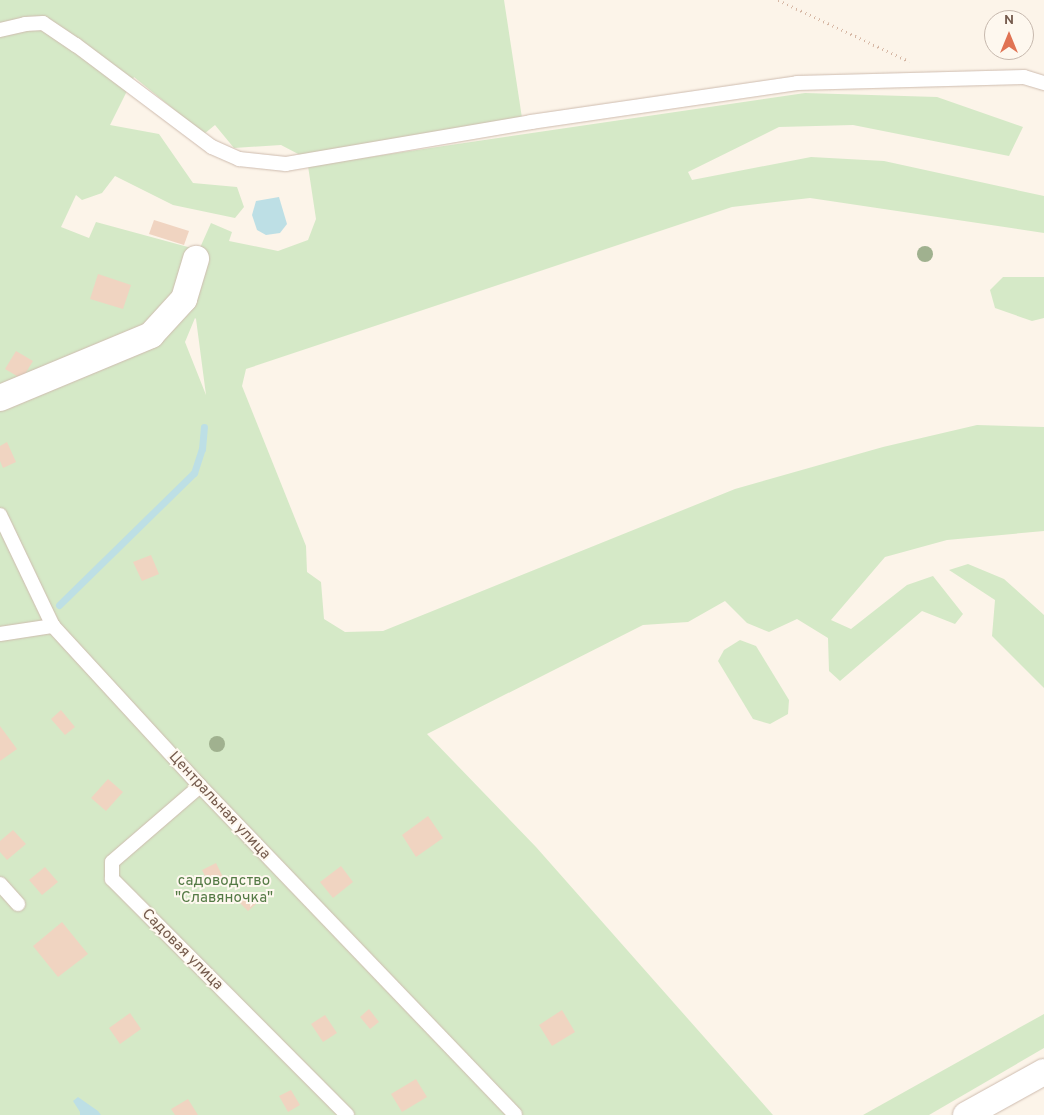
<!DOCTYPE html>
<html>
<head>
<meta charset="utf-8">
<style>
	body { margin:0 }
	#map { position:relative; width:1044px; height:1115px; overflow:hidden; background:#fcf4e9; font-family:Overpass,sans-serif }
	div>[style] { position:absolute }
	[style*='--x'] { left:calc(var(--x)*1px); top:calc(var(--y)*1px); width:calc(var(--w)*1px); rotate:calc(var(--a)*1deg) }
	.green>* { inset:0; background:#d5e9c7 }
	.water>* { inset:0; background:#bddfe5 }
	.stream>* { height:7px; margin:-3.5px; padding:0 3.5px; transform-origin:3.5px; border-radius:3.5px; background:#bddfe5 }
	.building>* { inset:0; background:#f0d4c1 }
	.path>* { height:3px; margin-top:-1.5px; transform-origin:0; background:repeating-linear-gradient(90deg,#d6b7a4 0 1px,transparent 0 5px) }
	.roads { filter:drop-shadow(0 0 1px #cebcaf) drop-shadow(0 0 1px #cebcaf) }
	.lane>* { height:14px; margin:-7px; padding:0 7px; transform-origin:7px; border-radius:7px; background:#fff }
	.street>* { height:26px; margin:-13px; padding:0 13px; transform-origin:13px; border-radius:13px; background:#fff }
	.trees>* { width:16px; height:16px; margin:-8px; border-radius:50%; background:#a0b18f }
	span { translate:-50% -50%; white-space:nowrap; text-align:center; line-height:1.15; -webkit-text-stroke:4px #fef8ef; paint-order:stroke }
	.street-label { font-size:15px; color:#755b4d }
	.park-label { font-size:15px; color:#547a45 }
	.north { position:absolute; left:984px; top:10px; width:50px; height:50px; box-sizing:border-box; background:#fef8ef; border:1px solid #c7b9ae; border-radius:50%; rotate:0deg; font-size:14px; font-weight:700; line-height:20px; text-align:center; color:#755b4d }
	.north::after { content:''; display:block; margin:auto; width:18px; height:22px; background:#e07353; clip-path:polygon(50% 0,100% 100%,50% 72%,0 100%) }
</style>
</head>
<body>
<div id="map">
	<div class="green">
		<i style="clip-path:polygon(evenodd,0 0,504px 0,522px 118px,302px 156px,281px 145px,234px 148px,215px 125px,204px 134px,134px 77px,110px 125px,159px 134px,193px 183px,237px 187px,244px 207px,235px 218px,173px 205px,115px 176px,102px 193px,82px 200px,76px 195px,61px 227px,89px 238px,96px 222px,199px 250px,211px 223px,232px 232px,229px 241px,278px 251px,308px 240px,316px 219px,308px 166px,805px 93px,937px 97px,1023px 127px,1009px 156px,853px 125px,779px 127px,688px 172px,692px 180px,811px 157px,884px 161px,1044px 196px,1044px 233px,810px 198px,732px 207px,246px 369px,242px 386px,306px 546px,307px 572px,321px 582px,324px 619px,345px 632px,383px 631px,735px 489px,883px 447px,977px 425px,1044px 427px,1044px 531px,947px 540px,885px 557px,831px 620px,851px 629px,907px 585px,933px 576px,963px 614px,955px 624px,922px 611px,840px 681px,829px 671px,828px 638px,797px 619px,769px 632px,747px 623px,725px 601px,688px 622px,643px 625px,427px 734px,536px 847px,773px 1115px,0 1115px,0 0,195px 318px,196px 319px,206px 395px,185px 342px,195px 318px)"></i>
		<i style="clip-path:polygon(1003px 277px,1044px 277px,1044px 318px,1032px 321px,995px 308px,990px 290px)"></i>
		<i style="clip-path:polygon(968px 564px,1004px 579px,1044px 615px,1044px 688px,992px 636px,995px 600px,949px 570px)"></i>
		<i style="clip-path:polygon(740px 640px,756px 646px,789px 700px,788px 714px,770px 724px,753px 719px,718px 661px,724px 650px)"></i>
		<i style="clip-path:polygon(1044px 1014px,1044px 1048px,929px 1115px,863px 1115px)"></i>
	</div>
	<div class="water">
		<i style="clip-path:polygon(279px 197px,287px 224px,280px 233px,266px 235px,257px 230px,252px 215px,256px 201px)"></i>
		<i style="clip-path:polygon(78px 1097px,98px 1111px,101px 1115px,80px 1115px,80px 1112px,73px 1101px)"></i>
	</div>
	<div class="stream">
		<i style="--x:59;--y:605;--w:189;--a:-44.4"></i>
		<i style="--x:194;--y:473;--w:25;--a:-72"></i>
		<i style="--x:202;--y:449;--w:22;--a:-85"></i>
	</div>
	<div class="building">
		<i style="clip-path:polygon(154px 220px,189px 231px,184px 245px,149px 234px)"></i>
		<i style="clip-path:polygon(98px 274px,131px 285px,123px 309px,90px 299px)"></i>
		<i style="clip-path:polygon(16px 351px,33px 361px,22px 379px,5px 369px)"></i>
		<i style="clip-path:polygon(7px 442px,16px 462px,3px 468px,0 461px,0 446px)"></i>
		<i style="clip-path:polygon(151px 555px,159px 574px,142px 581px,133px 562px)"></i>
		<i style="clip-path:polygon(61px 710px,75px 727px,65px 735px,51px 719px)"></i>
		<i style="clip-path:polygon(0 726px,17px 749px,0 761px)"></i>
		<i style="clip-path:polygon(108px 779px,123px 792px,106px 811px,91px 798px)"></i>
		<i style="clip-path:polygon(428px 816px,443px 838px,416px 857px,402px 835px)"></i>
		<i style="clip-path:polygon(13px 830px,26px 844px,7px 860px,0 852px,0 841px)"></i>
		<i style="clip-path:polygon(216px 863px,223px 877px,209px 884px,202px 870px)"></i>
		<i style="clip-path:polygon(341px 866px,353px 882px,333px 898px,320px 882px)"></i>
		<i style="clip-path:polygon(45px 867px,58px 882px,42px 895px,29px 880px)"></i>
		<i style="clip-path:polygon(246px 891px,257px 903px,248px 911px,237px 900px)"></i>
		<i style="clip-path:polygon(62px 922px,88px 954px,58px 977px,33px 946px)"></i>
		<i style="clip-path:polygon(369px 1009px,379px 1022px,370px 1029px,360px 1017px)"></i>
		<i style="clip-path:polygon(562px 1010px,575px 1032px,552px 1046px,539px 1025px)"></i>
		<i style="clip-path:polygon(130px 1013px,141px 1029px,120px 1044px,109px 1028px)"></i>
		<i style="clip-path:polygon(325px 1015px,337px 1033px,323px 1042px,311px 1024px)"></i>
		<i style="clip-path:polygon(416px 1079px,427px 1097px,402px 1112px,391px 1094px)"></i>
		<i style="clip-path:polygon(291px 1090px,300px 1105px,288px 1112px,279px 1096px)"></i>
		<i style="clip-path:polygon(188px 1099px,198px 1115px,175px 1115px,171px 1109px)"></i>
	</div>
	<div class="path">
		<i style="--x:778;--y:0;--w:145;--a:25"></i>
	</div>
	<div class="roads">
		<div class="lane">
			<i style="--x:0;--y:30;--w:26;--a:-13"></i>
			<i style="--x:25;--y:24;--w:18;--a:-3"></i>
			<i style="--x:43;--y:23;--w:40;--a:34"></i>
			<i style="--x:76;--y:45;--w:170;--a:36.9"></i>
			<i style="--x:212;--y:147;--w:30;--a:24"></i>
			<i style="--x:239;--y:159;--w:47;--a:6.1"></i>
			<i style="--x:286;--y:164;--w:249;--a:-9.7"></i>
			<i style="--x:531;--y:122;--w:269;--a:-8.3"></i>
			<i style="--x:797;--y:83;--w:227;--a:-1.5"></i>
			<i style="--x:1024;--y:77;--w:21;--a:17"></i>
			<i style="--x:0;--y:515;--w:123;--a:64.5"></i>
			<i style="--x:53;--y:626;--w:217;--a:47.4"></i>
			<i style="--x:200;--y:786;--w:455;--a:46.2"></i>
			<i style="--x:0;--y:634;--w:54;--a:-8.6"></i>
			<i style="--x:200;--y:786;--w:116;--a:139.2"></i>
			<i style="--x:112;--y:862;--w:17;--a:90"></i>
			<i style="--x:112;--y:879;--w:333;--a:45.1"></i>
			<i style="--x:0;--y:884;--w:27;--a:48"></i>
		</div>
		<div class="street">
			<i style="--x:0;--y:398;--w:164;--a:-22.6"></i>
			<i style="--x:151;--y:335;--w:49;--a:-47.5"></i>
			<i style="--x:184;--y:299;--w:42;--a:-73.3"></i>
			<i style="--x:966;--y:1115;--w:89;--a:-28.9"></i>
		</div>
	</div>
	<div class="trees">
		<i style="left:925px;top:254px"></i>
		<i style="left:217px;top:744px"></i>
	</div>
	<div class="street-label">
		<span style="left:219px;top:806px;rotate:47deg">Центральная улица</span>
		<span style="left:182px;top:950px;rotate:45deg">Садовая улица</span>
	</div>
	<div class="park-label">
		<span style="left:224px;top:890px">садоводство<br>"Славяночка"</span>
	</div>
	<div class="north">N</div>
</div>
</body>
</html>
